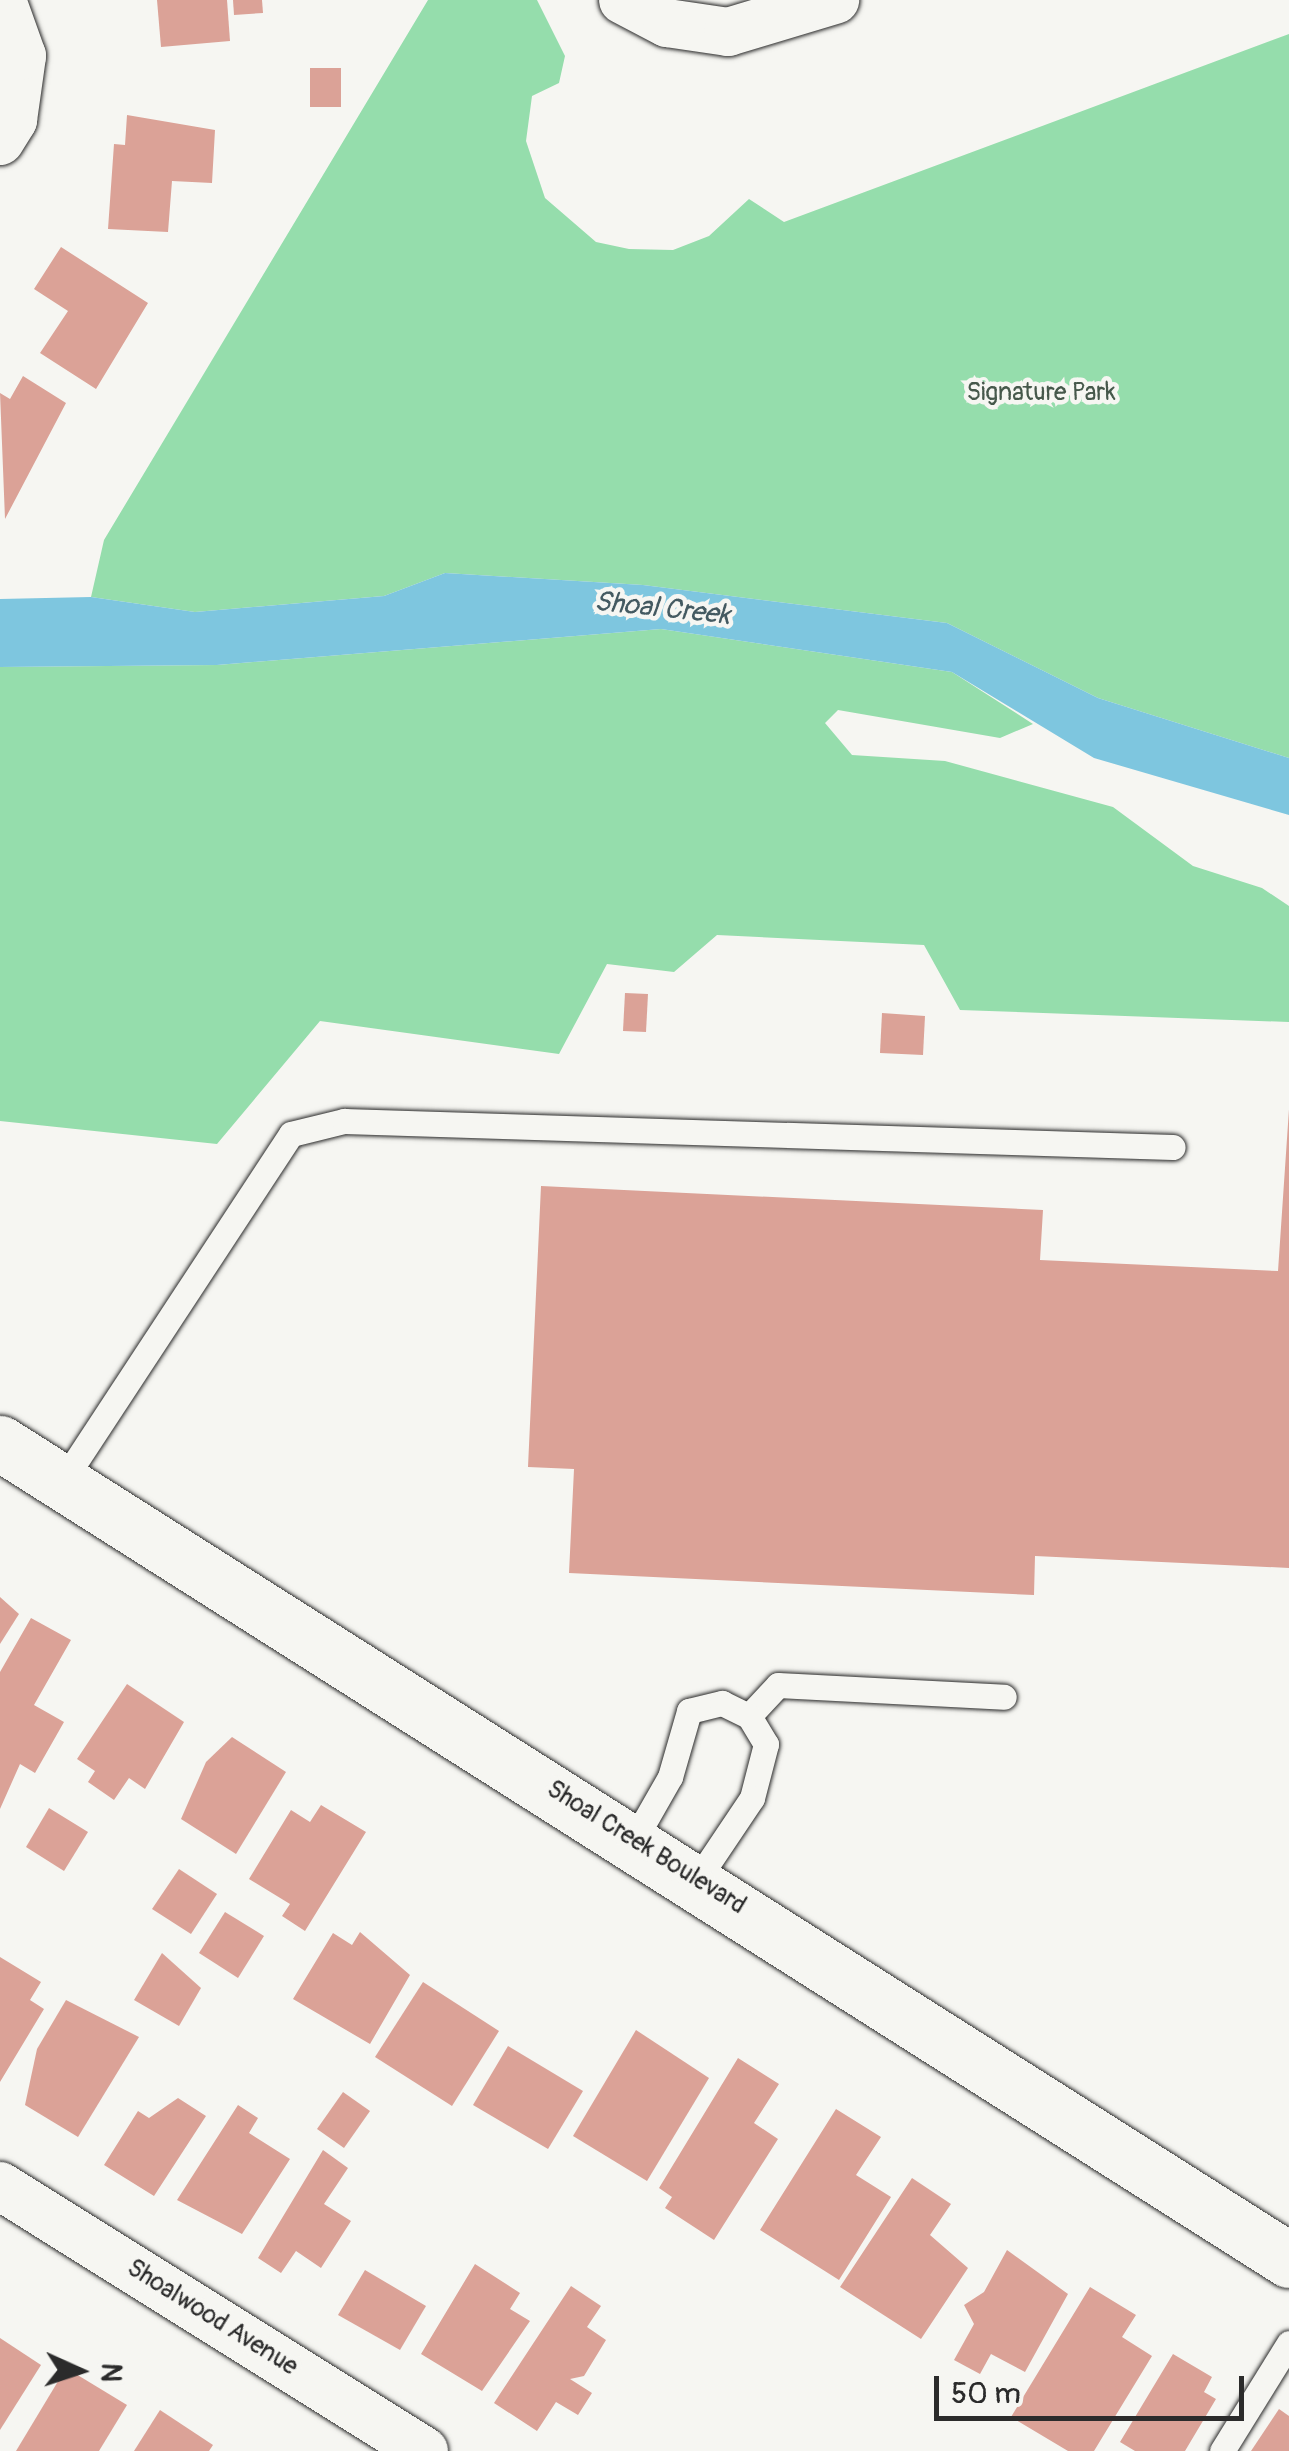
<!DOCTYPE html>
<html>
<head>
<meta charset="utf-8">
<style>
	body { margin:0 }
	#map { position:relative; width:1289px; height:2451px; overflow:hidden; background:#f6f6f2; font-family:Pangolin,sans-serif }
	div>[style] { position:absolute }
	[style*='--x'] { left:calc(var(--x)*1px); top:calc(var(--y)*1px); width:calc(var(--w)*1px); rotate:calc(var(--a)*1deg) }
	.green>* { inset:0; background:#95ddac }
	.water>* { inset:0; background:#7ec6df }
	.building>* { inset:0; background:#dba297 }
	.roads { filter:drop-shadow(0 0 2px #2b2b2b) drop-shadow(0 0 2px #2b2b2b) }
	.lane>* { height:25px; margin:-12.5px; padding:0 12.5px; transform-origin:12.5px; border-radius:12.5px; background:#f6f6f2 }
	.street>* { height:48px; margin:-24px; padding:0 24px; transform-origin:24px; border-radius:24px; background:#f6f6f2 }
	.secondary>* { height:55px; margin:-27.5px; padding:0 27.5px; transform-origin:27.5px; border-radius:27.5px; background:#f6f6f2 }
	span { translate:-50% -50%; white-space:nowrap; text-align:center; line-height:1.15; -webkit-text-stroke:9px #f6f6f2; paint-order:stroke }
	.park-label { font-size:25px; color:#46584b }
	.street-label { font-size:25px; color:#2b2b2b }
	.water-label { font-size:28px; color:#445a61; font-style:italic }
	.north { position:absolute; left:30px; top:2321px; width:100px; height:100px; -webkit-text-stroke:8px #f6f6f2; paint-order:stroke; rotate:93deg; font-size:28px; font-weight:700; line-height:40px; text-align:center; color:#2b2b2b }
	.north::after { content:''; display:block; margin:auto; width:35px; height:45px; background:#2b2b2b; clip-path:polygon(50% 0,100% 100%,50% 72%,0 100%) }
	.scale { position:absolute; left:934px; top:2376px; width:310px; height:45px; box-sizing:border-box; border:5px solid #2b2b2b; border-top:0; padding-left:12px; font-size:30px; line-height:35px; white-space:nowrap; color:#2b2b2b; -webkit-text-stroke:8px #f6f6f2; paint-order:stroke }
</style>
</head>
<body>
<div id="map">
	<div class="green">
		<i style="clip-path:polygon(428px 0,537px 0,565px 56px,559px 83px,532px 96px,526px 141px,545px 198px,596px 242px,629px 249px,673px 250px,709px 236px,749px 199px,784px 222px,1289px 34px,1289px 758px,1098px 698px,947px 623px,643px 585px,445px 573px,384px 596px,195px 612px,91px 597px,104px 540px)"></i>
		<i style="clip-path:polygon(661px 629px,952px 672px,1033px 724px,1000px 738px,838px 710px,825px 723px,852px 755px,945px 761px,1113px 807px,1193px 866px,1262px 888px,1289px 906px,1289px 1022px,960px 1010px,924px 945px,717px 935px,674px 972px,607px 964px,559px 1054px,320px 1021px,217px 1144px,0 1121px,0 667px,217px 665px)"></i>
	</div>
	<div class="water">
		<i style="clip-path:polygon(445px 573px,643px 585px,947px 623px,1098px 698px,1289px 758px,1289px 815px,1094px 758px,952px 672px,661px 629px,217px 665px,0 667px,0 599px,91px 597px,195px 612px,384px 596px)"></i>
	</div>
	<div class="building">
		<i style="clip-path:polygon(157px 0,227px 0,230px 41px,161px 47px)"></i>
		<i style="clip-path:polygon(233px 0,262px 0,263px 13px,234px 15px)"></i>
		<i style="clip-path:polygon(310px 68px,341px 68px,341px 107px,310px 107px)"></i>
		<i style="clip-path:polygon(127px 115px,215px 130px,212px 183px,172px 181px,168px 232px,108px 229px,114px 144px,125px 145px)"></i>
		<i style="clip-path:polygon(61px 247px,148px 303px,96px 389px,40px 353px,68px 311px,34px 289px)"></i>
		<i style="clip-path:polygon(23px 376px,66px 403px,5px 519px,0 393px,10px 399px)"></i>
		<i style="clip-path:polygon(625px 993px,648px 994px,646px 1032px,623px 1031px)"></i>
		<i style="clip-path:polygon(882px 1013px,925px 1016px,923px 1055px,880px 1053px)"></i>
		<i style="clip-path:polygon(1289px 1109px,1289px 1568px,1035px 1556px,1034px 1595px,569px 1573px,574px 1469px,528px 1467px,541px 1186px,1043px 1210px,1040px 1260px,1278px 1271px)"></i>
		<i style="clip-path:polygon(0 1597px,19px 1614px,0 1644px)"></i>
		<i style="clip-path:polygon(31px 1618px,71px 1640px,34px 1705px,64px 1722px,35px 1773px,20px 1764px,0 1809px,0 1672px)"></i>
		<i style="clip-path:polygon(127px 1684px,184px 1722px,145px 1789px,129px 1778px,114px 1800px,88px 1782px,95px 1771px,77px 1759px)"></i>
		<i style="clip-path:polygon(232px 1737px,286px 1772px,236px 1854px,181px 1819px,206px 1762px)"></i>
		<i style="clip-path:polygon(321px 1805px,366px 1832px,305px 1931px,282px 1916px,290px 1904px,249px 1879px,291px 1810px,310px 1822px)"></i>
		<i style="clip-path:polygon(49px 1808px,88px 1832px,64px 1871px,26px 1847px)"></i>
		<i style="clip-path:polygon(179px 1869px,217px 1894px,191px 1934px,152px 1909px)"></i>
		<i style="clip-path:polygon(225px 1912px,264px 1936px,238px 1978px,199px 1953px)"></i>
		<i style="clip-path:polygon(360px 1932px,410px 1975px,370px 2044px,293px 1999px,333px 1933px,352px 1945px)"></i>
		<i style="clip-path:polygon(162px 1953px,201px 1988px,179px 2026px,134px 2000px)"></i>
		<i style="clip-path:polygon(0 1957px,41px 1982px,30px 2000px,44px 2009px,0 2082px)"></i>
		<i style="clip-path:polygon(423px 1982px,499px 2031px,452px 2106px,375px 2057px)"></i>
		<i style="clip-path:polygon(66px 2000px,139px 2037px,78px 2137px,25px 2105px,37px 2049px)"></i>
		<i style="clip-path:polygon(636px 2030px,709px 2078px,647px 2181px,573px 2136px)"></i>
		<i style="clip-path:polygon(508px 2046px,583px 2091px,548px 2149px,473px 2105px)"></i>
		<i style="clip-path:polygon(738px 2058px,779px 2084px,754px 2123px,778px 2139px,714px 2240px,665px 2208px,672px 2197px,659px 2188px)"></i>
		<i style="clip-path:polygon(343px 2092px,370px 2111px,344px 2148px,317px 2129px)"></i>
		<i style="clip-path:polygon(178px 2098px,206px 2116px,154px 2196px,104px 2165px,138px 2111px,149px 2118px)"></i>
		<i style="clip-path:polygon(238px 2105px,258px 2118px,249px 2133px,290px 2159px,242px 2234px,177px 2200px)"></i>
		<i style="clip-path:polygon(836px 2109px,881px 2137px,856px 2175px,891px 2197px,839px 2280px,760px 2230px)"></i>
		<i style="clip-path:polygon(323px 2150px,348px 2168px,324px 2204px,351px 2221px,321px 2268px,296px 2251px,281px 2273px,258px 2258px)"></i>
		<i style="clip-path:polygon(912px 2178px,951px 2204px,930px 2235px,968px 2268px,921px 2339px,840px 2287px)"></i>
		<i style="clip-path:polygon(1007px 2250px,1068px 2294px,1025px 2372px,991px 2354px,980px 2374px,954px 2360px,974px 2324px,964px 2305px,984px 2292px)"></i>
		<i style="clip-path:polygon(475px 2264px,520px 2293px,510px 2309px,530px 2321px,482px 2391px,421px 2354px)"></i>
		<i style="clip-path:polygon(365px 2270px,426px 2306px,400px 2350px,338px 2315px)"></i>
		<i style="clip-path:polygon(571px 2286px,601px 2306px,587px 2327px,606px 2340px,584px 2376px,570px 2379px,592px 2393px,578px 2415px,556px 2402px,537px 2431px,494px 2403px)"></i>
		<i style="clip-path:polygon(1090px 2287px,1136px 2315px,1122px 2337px,1152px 2356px,1094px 2451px,1068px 2451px,1011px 2417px)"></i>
		<i style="clip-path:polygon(0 2338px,41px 2365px,0 2430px)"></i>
		<i style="clip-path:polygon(1173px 2354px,1212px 2377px,1204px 2392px,1216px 2399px,1185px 2451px,1135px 2451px,1120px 2442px)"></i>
		<i style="clip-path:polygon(66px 2368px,127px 2405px,99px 2451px,16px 2451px)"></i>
		<i style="clip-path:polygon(1279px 2409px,1289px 2416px,1289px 2451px,1251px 2451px)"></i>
		<i style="clip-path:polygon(160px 2410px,213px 2445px,209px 2451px,134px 2451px)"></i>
	</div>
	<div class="roads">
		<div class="lane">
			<i style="--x:63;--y:1481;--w:415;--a:-56.7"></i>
			<i style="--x:291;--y:1134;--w:55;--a:-13.8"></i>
			<i style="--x:344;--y:1121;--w:829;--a:1.8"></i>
			<i style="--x:749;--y:1716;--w:42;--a:-46.9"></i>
			<i style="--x:778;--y:1685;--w:226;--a:3"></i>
			<i style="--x:634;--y:1840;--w:73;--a:-60.3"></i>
			<i style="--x:670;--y:1777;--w:69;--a:-73.9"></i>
			<i style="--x:689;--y:1711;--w:34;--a:-14"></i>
			<i style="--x:722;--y:1703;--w:30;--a:26"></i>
			<i style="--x:749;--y:1716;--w:33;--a:59"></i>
			<i style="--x:766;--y:1744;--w:56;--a:104.5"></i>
			<i style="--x:752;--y:1798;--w:99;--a:123.9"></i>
			<i style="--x:1222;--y:2451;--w:127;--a:-58.2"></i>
		</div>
		<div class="street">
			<i style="--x:623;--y:0;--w:50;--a:27.6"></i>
			<i style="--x:667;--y:23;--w:62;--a:8.4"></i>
			<i style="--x:728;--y:32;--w:112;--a:-16.7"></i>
			<i style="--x:0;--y:141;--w:25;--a:-58"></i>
			<i style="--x:13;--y:120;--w:65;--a:-82"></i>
			<i style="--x:22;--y:56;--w:59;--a:-109.7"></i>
			<i style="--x:0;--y:2186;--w:500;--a:32.01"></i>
		</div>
		<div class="secondary">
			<i style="--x:0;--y:1443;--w:1526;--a:32.37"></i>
		</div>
	</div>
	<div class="park-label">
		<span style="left:1041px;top:393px">Signature Park</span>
	</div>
	<div class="street-label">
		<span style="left:646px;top:1848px;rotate:32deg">Shoal Creek Boulevard</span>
		<span style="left:212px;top:2318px;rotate:32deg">Shoalwood Avenue</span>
	</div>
	<div class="water-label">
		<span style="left:662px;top:609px;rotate:6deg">Shoal Creek</span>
	</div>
	<div class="north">N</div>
	<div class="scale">50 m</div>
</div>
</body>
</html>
